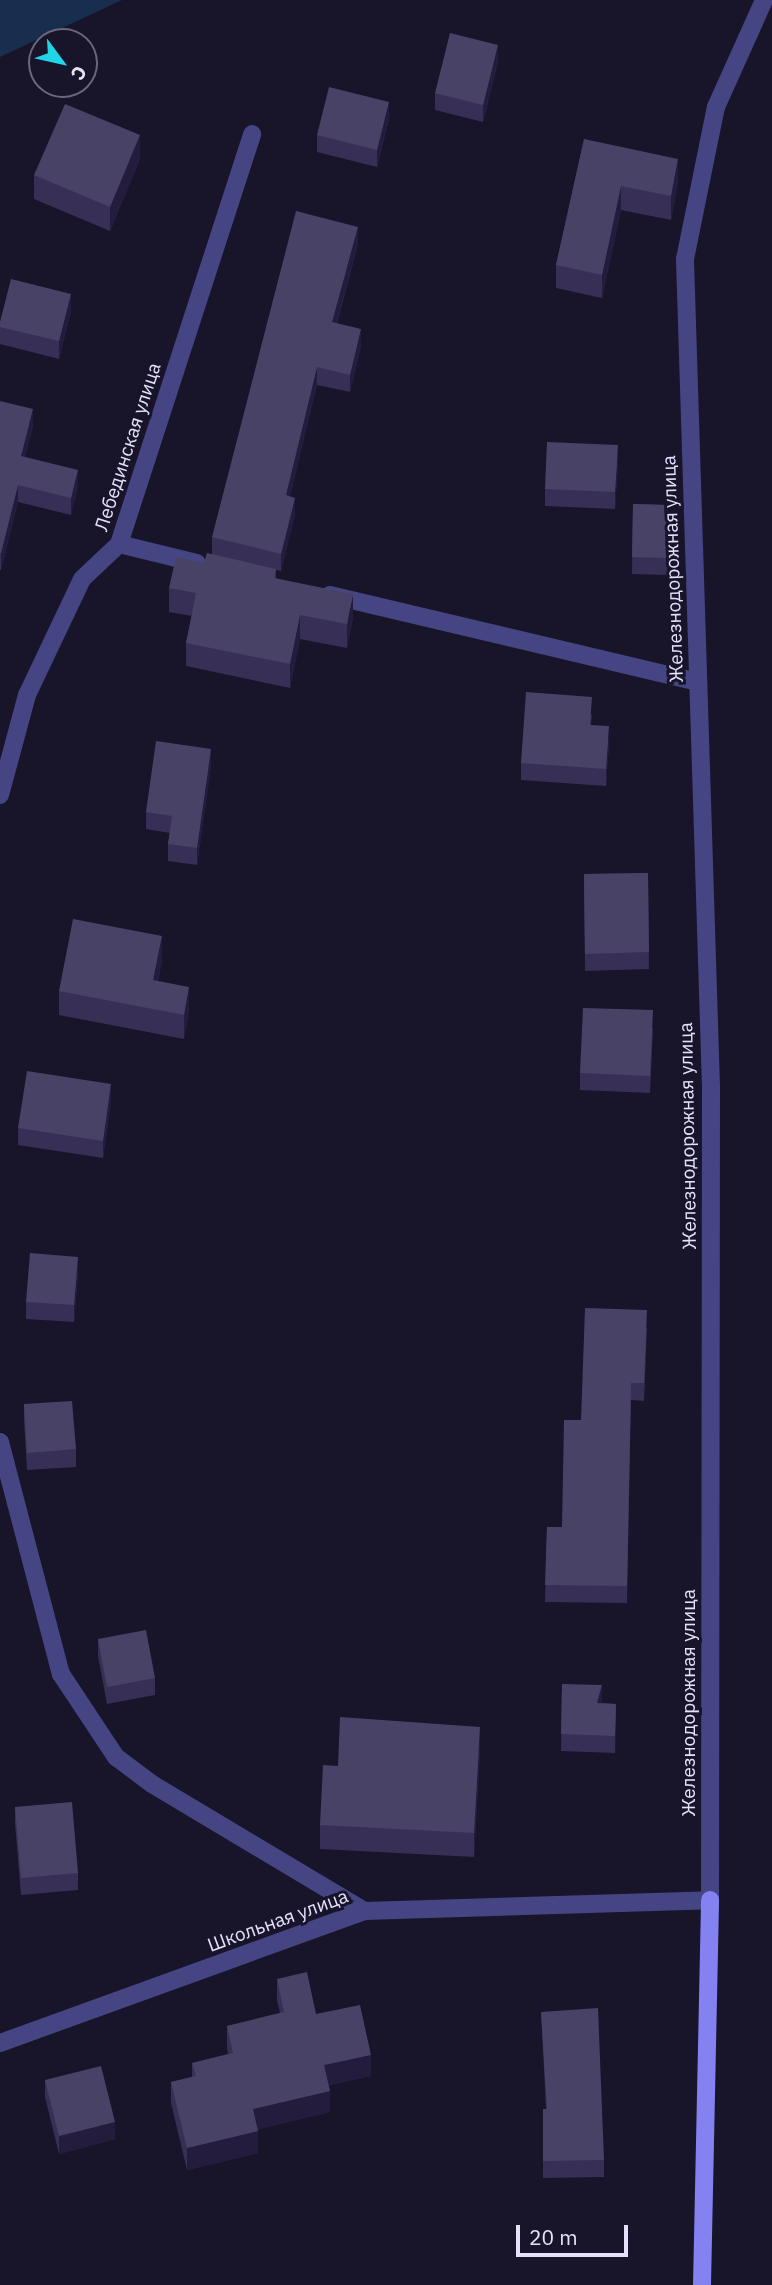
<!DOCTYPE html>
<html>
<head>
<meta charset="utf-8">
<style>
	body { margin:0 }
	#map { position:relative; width:772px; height:2285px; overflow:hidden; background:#18142a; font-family:"IBM Plex Sans",sans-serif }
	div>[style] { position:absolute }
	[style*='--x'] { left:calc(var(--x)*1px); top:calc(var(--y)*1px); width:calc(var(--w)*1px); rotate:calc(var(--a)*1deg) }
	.water>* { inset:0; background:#182e4f }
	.street>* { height:18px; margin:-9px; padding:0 9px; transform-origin:9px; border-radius:9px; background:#464583 }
	.secondary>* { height:18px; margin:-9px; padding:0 9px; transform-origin:9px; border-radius:9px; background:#8482f1 }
	.wall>* { inset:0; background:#372f56 }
	.shaded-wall>* { inset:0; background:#231c3d }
	.building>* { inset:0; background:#494267 }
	span { translate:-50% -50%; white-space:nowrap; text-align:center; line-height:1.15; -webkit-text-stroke:6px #18142a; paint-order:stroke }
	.street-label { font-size:19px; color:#e3e1fc }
	.north { position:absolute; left:28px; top:28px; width:70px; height:70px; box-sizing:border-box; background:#18142a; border:2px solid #69667e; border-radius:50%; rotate:123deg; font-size:19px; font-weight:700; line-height:28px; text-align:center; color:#e3e1fc }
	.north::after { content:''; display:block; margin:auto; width:24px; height:32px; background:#22d5e6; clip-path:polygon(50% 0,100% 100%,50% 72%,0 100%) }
	.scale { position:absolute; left:516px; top:2225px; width:112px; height:32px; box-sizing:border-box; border:4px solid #e3e1fc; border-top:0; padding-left:9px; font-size:21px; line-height:24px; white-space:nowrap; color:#e3e1fc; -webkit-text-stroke:5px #18142a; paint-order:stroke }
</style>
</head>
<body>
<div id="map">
	<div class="water">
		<i style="clip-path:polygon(0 0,122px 0,0 57px)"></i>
	</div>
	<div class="street">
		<i style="--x:119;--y:544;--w:80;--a:13.7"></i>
		<i style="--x:330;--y:595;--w:378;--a:13.3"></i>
		<i style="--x:0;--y:795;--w:104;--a:-74.9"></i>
		<i style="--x:27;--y:695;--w:128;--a:-64.6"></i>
		<i style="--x:82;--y:579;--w:51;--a:-43.4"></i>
		<i style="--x:119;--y:544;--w:431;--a:-72"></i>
		<i style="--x:0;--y:1442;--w:240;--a:75.3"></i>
		<i style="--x:61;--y:1674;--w:100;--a:56.5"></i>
		<i style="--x:116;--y:1757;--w:45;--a:36.9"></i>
		<i style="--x:152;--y:1784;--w:247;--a:30.9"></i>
		<i style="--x:0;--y:2043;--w:387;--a:-19.9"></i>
		<i style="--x:364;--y:1911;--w:346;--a:-1.8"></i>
		<i style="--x:710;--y:1900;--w:813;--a:-89.93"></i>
		<i style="--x:711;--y:1087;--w:828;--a:-91.8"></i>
		<i style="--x:685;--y:259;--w:155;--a:-78.5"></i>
		<i style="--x:716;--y:107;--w:117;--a:-65.8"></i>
	</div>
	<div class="secondary">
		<i style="--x:702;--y:2285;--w:385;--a:-88.8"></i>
	</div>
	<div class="wall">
		<i style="clip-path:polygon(498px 62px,483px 122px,435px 110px,435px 93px)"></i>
		<i style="clip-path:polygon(389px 119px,377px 167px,317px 152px,317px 135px)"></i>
		<i style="clip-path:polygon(584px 139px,678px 183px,671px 220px,621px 210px,602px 298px,556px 288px,556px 265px)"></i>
		<i style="clip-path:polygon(140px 159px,110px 231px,34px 199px,34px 175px)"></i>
		<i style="clip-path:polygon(358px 244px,337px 323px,361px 346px,350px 392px,317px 385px,290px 496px,295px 515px,281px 571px,276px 570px,276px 578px,353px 618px,347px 648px,300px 639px,290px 688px,186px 666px,186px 643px,192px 616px,169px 612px,169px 588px,204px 563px,212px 554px,212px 537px)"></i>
		<i style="clip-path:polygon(71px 311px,59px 359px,0 344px,0 322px)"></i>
		<i style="clip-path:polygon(0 401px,33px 426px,25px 457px,78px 487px,71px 515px,18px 502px,1px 570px,0 570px)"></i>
		<i style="clip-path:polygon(618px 462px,615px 509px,545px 506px,545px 489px)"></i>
		<i style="clip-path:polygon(633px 504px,668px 505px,667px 575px,632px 574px)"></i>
		<i style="clip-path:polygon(592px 714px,591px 725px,609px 743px,606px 786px,521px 780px,521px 763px)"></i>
		<i style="clip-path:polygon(211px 766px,197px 865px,168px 861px,168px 844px,170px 833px,146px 829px,146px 812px)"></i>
		<i style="clip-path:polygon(648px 873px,649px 969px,585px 971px,584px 874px)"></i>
		<i style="clip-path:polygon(162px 960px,158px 981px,189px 1011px,184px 1039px,59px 1015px,59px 991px)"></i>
		<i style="clip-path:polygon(653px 1028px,650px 1093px,580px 1090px,580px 1073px)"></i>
		<i style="clip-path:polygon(111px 1101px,103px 1158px,18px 1145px,18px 1128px)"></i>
		<i style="clip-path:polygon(78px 1274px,74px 1322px,26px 1319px,26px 1302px)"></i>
		<i style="clip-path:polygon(647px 1327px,644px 1401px,631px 1400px,627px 1603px,545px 1602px,547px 1527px,562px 1527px,581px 1420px)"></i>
		<i style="clip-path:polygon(24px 1404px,76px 1449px,76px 1467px,27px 1470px,24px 1421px)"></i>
		<i style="clip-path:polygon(98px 1639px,155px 1678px,155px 1695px,107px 1704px,98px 1656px)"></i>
		<i style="clip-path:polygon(562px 1684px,601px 1703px,616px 1704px,615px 1753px,561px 1751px)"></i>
		<i style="clip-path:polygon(480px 1751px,474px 1857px,320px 1849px,320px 1825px,338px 1766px)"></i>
		<i style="clip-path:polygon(15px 1807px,78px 1873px,78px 1890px,21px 1895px,15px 1824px)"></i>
		<i style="clip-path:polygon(277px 1979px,316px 2014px,371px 2076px,329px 2085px,330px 2112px,258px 2129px,258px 2153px,187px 2170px,171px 2103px,171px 2082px,192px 2077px,192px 2063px,228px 2054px,227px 2047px,227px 2026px,280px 2013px,277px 2000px)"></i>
		<i style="clip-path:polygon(541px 2012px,604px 2160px,604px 2177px,543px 2178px,543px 2109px,546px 2109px)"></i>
		<i style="clip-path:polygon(45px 2080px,115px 2139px,59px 2154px,45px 2097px)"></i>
	</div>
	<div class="shaded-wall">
		<i style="clip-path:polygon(498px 45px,498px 62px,483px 122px,483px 105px)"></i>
		<i style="clip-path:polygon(389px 102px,389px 119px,377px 167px,377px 150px)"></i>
		<i style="clip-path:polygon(140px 135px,140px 159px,110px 231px,110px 207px)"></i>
		<i style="clip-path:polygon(678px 159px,678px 183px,671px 220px,671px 196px)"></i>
		<i style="clip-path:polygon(621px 186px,621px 210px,602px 298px,602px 275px)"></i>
		<i style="clip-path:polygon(358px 227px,358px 244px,332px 339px,332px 322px)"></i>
		<i style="clip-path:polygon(71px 294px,71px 311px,59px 359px,59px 341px)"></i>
		<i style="clip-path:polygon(361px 329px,361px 346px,350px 392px,350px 375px)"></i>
		<i style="clip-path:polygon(317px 367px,317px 385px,286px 513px,286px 495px)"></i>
		<i style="clip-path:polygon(33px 409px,33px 426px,21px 473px,21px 456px)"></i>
		<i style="clip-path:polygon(618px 445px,618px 462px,615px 509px,615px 492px)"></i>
		<i style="clip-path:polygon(78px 470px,78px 487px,71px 515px,71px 498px)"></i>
		<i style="clip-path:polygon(18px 485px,18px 502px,1px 570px,1px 553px)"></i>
		<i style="clip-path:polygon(295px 498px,295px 515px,281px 571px,281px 554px)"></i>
		<i style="clip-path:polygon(353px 594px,353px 618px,347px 648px,347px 624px)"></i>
		<i style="clip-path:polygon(300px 615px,300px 639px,290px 688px,290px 664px)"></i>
		<i style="clip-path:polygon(609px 726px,609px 743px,606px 786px,606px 769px)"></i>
		<i style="clip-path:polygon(211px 749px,211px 766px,197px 865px,197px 848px)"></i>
		<i style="clip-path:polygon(162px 936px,162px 960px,153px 1004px,153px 980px)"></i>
		<i style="clip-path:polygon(189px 987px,189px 1011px,184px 1039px,184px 1015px)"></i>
		<i style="clip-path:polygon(111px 1084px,111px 1101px,103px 1158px,103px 1141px)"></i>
		<i style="clip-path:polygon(78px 1257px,78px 1274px,74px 1322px,74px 1305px)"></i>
		<i style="clip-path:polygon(602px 1685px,602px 1702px,597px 1720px,597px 1703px)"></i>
		<i style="clip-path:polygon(480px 1727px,480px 1751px,474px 1857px,474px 1833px)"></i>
		<i style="clip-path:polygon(371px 2055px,371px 2076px,324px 2086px,324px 2065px)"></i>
		<i style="clip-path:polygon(330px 2091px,330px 2112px,253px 2131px,253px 2109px)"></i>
		<i style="clip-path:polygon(115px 2122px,115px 2139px,59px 2154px,59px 2136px)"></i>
		<i style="clip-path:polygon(258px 2131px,258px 2153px,187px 2170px,187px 2148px)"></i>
	</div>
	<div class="building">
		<i style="clip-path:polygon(450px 33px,498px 45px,483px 105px,435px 93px)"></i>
		<i style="clip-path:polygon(329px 87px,389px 102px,377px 150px,317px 135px)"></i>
		<i style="clip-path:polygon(65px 104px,140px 135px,110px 207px,34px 175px)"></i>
		<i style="clip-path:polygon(584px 139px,678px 159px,671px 196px,621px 186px,602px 275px,556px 265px)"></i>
		<i style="clip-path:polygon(296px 211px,358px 227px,332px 322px,361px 329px,350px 375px,317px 367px,286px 495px,295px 498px,281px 554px,212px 537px)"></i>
		<i style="clip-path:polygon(11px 279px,71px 294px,59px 341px,0 327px,0 322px)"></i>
		<i style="clip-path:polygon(0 401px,33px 409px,21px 456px,78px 470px,71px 498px,18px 485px,1px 553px,0 553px)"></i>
		<i style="clip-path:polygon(547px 442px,618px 445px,615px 492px,545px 489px)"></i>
		<i style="clip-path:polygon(633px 504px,668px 505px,667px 558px,632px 557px)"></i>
		<i style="clip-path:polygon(207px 553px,276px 569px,274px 578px,353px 594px,347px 624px,300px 615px,290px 664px,186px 643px,196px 593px,169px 588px,176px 557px,204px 563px)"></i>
		<i style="clip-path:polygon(526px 692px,592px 697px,590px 725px,609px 726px,606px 769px,521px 763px)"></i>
		<i style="clip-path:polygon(156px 741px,211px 749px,197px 848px,168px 844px,172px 816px,146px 812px)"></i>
		<i style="clip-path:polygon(648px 873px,649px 952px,585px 954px,584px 874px)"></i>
		<i style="clip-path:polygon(73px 919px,162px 936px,153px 980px,189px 987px,184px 1015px,59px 991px)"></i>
		<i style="clip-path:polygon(583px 1008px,653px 1010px,650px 1076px,580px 1073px)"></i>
		<i style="clip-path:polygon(27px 1071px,111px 1084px,103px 1141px,18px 1128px)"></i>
		<i style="clip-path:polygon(30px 1253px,78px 1257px,74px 1305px,26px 1302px)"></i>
		<i style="clip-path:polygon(585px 1308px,647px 1310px,644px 1383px,631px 1383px,627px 1586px,545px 1585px,547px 1527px,562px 1527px,564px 1420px,581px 1420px)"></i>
		<i style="clip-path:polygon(72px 1401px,76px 1449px,27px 1453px,24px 1404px)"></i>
		<i style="clip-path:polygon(146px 1630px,155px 1678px,107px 1687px,98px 1639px)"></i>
		<i style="clip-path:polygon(562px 1684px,602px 1685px,597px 1703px,616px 1704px,615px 1736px,561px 1734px)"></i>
		<i style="clip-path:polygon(340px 1717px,480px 1727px,474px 1833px,320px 1825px,323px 1765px,338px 1766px)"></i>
		<i style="clip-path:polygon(72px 1802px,78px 1873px,21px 1878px,15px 1807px)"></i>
		<i style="clip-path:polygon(307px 1972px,316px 2014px,360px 2005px,371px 2055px,324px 2065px,330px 2091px,253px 2109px,258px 2131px,187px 2148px,171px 2082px,196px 2076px,192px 2063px,233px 2053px,227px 2026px,284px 2012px,277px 1979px)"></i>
		<i style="clip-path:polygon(598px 2008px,604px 2160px,543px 2161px,543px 2109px,547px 2109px,541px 2012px)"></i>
		<i style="clip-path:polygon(101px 2066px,115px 2122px,59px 2136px,45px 2080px)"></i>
	</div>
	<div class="street-label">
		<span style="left:128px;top:447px;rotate:-72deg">Лебединская улица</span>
		<span style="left:673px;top:569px;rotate:-92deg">Железнодорожная улица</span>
		<span style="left:688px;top:1136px;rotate:-91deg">Железнодорожная улица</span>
		<span style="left:689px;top:1703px;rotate:-90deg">Железнодорожная улица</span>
		<span style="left:278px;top:1921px;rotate:-20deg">Школьная улица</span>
	</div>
	<div class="north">С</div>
	<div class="scale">20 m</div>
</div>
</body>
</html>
